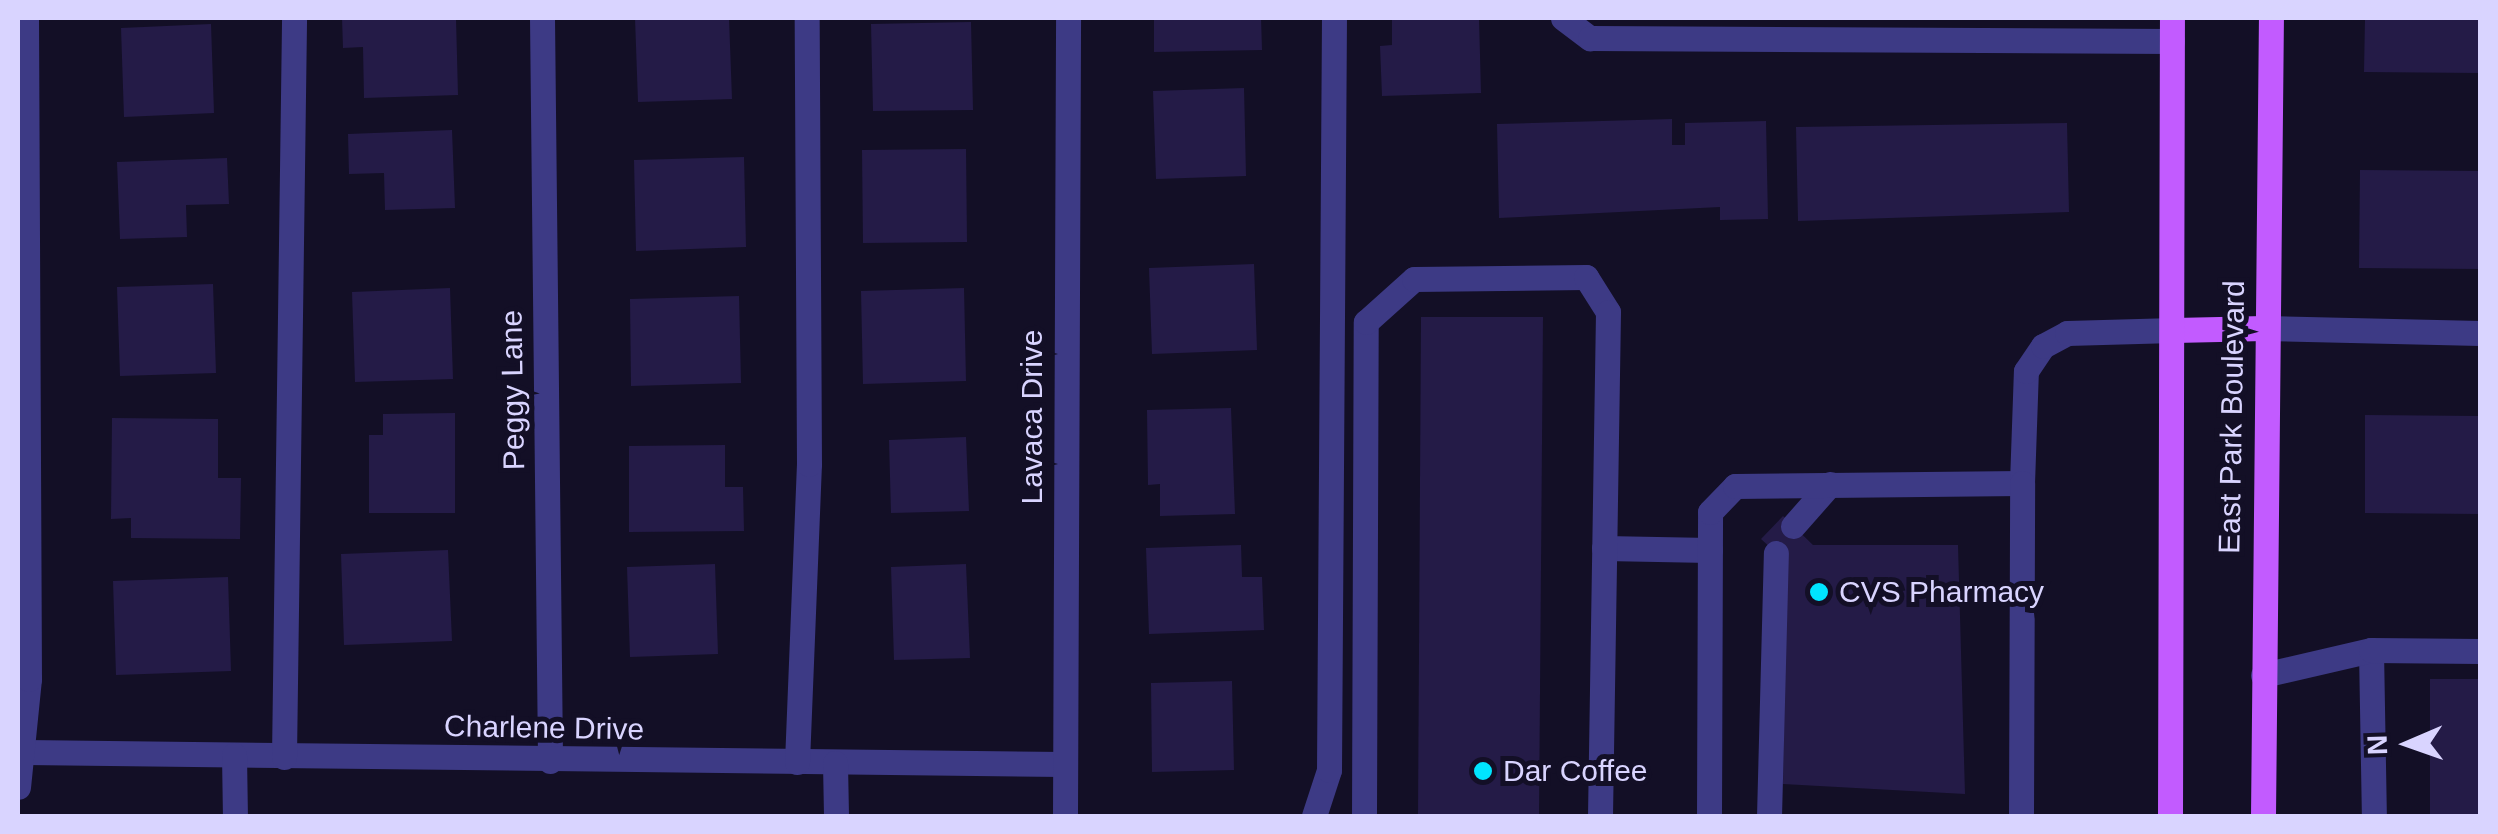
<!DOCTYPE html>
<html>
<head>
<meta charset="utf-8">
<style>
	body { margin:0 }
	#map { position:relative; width:2498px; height:834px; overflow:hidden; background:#130f26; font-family:Arial,sans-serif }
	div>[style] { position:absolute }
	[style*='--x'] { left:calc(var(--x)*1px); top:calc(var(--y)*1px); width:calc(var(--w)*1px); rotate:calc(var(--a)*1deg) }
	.building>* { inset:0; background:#241b47 }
	.minor>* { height:25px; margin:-12.5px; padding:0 12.5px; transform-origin:12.5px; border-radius:12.5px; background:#3d3a85 }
	.major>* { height:25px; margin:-12.5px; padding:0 12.5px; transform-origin:12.5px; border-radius:12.5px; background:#c25bff }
	.dots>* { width:28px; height:28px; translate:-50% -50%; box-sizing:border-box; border:5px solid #130f26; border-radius:50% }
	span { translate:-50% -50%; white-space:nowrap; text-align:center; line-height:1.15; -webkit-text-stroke:10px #130f26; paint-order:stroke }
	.street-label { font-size:30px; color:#d9d4ff }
	.poi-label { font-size:30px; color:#d9d4ff }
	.left { translate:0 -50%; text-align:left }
	.frame { position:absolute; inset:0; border:20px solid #d9d4ff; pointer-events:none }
	.north { position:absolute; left:2358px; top:694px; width:100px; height:100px; -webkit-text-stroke:8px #130f26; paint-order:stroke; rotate:268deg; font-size:28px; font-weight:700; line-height:40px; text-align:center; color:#d9d4ff }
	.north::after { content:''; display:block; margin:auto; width:35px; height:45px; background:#d9d4ff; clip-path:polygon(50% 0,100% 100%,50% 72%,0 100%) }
</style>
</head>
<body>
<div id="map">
	<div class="building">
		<i style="clip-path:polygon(342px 18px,456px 18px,458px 95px,364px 98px,363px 47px,343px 48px)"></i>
		<i style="clip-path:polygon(635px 18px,729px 18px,732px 99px,638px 102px)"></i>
		<i style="clip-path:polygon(1154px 18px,1261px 18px,1262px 50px,1154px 52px)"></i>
		<i style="clip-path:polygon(1392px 18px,1479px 18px,1481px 93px,1382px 96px,1380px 46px,1392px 45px)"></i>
		<i style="clip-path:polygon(2365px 18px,2480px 18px,2480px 73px,2364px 72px)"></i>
		<i style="clip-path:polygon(971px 22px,973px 110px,873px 111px,871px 24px)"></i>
		<i style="clip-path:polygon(211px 24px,214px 113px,124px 117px,121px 28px)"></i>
		<i style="clip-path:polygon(1244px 88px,1246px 176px,1156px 179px,1153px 91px)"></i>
		<i style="clip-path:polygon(1672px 119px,1672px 145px,1685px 145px,1685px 123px,1766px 121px,1768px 219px,1720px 220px,1720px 207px,1499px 218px,1497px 124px)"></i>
		<i style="clip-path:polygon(2067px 123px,2069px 212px,1798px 221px,1796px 127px)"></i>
		<i style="clip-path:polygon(452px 130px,455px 208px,385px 210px,384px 173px,349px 174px,348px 134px)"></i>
		<i style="clip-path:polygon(966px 149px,967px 242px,863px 243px,862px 150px)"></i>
		<i style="clip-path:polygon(744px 157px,746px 247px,636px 251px,634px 160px)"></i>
		<i style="clip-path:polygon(227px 158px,229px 204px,186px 205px,187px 237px,120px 239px,117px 162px)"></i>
		<i style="clip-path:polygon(2360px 170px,2480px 171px,2480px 269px,2359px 268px)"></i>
		<i style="clip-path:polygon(1254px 264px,1257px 350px,1152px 354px,1149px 268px)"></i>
		<i style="clip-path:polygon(213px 284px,216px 373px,120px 376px,117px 287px)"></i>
		<i style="clip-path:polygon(450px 288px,453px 379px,355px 382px,352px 292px)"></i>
		<i style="clip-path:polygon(964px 288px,966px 381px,863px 384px,861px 291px)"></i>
		<i style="clip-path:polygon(739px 296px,741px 383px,631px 386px,630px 299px)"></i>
		<i style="clip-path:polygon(1421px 317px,1543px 317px,1539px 816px,1418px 816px)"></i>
		<i style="clip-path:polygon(1231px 408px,1235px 514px,1160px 516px,1160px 484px,1148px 485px,1147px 410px)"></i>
		<i style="clip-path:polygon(455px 413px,455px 513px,369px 513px,369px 435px,383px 435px,383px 414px)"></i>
		<i style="clip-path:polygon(2365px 415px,2480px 416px,2480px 514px,2365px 513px)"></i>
		<i style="clip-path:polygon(112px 418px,218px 419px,218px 478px,241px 478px,240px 539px,131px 538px,131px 518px,111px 519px)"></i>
		<i style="clip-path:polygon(966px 437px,969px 511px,891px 513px,889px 440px)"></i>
		<i style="clip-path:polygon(725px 445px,725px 487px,743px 487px,744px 531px,629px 532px,629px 446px)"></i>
		<i style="clip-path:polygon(1783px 516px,1813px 545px,1958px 545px,1965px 794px,1783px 784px,1785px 561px,1761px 539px)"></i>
		<i style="clip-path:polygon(1241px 545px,1242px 577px,1262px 577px,1264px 630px,1149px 634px,1146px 548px)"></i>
		<i style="clip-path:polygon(448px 550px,452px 641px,344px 645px,341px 554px)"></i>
		<i style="clip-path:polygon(715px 564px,718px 654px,630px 657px,627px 567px)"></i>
		<i style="clip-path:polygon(966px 564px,970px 658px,894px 660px,891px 567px)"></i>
		<i style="clip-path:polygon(228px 577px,231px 671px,116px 675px,113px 581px)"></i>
		<i style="clip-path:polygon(2430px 679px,2480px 679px,2480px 816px,2430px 816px)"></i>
		<i style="clip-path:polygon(1232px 681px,1234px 770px,1152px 772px,1151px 683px)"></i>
	</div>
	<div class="minor">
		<i style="--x:542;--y:18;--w:743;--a:89.38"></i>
		<i style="--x:1563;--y:18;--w:34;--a:37"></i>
		<i style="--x:1590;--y:38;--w:582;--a:0.3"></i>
		<i style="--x:2264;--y:328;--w:216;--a:1.3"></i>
		<i style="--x:1793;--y:526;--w:56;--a:-48.6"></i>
		<i style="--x:1604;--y:548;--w:106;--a:1.1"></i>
		<i style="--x:2371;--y:650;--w:166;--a:89"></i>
		<i style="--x:2263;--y:675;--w:111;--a:-13"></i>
		<i style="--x:2371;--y:650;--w:109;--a:0.5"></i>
		<i style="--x:25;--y:752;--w:1038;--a:0.66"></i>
		<i style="--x:234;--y:755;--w:61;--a:89.1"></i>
		<i style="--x:284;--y:757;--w:739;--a:-89.22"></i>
		<i style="--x:797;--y:762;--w:298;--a:-87.7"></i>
		<i style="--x:809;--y:464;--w:446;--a:-90.3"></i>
		<i style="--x:835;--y:763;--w:53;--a:88.9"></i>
		<i style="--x:18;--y:787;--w:109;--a:-84.2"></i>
		<i style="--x:29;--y:679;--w:661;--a:-90.26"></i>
		<i style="--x:1065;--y:816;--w:798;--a:-89.78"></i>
		<i style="--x:1314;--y:816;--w:48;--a:-71.9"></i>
		<i style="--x:1329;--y:770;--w:752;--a:-89.62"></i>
		<i style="--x:1364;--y:816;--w:494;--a:-89.8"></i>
		<i style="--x:1366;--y:322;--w:64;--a:-41.9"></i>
		<i style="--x:1414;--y:279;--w:172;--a:-0.7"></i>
		<i style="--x:1586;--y:277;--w:41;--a:57.8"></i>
		<i style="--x:1608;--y:312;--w:504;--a:90.91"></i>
		<i style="--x:1709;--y:816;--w:304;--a:-89.8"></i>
		<i style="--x:1710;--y:512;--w:36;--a:-46"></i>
		<i style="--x:1735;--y:486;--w:287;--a:-0.6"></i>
		<i style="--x:2022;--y:483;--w:112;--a:-88"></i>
		<i style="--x:2026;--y:371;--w:30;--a:-56"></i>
		<i style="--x:2043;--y:346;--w:27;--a:-28"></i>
		<i style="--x:2067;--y:333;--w:107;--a:-1.6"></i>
		<i style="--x:1769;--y:816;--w:263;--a:-88.5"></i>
		<i style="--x:2021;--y:816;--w:333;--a:-89.8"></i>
	</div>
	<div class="major">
		<i style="--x:2174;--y:330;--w:90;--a:-1.3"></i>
		<i style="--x:2170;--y:816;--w:798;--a:-89.86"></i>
		<i style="--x:2263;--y:816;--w:798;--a:-89.43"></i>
	</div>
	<div class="dots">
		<i style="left:1819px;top:592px;background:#00e5ff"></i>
		<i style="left:1483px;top:771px;background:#00e5ff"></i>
	</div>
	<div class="street-label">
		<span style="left:513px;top:390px;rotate:-91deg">Peggy Lane</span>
		<span style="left:1032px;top:417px;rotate:-90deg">Lavaca Drive</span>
		<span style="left:2232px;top:417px;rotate:-89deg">East Park Boulevard</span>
		<span style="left:544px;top:728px;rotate:1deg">Charlene Drive</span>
	</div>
	<div class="poi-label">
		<span class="left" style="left:1839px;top:592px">CVS Pharmacy</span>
		<span class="left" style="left:1503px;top:771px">Dar Coffee</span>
	</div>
	<div class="frame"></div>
	<div class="north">N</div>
</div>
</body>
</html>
